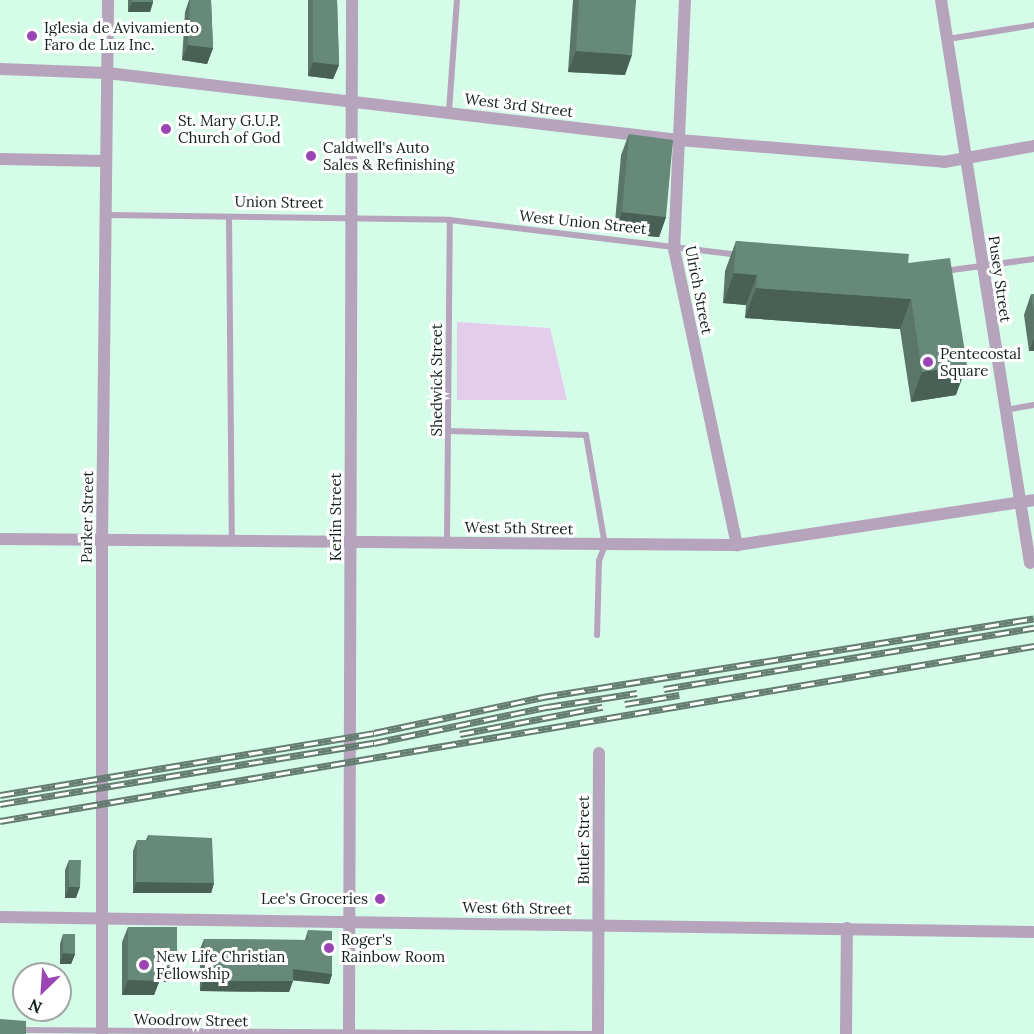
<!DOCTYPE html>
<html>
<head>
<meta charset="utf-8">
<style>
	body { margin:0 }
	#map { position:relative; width:1034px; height:1034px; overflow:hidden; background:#d5fbe9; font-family:Lora,serif }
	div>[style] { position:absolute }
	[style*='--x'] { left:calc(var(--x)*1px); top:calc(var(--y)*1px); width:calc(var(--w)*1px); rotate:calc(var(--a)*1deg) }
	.green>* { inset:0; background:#e4cdec }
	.lane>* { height:6px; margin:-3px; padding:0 3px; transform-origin:3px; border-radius:3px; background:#b5a4bb }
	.street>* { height:12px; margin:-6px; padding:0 6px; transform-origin:6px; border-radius:6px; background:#b5a4bb }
	.rail>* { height:7px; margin-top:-3.5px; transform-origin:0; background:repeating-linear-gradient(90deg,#fff 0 14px,#647c71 0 28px); box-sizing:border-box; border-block:2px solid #647c71 }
	.wall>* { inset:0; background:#597668 }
	.shaded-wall>* { inset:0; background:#486055 }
	.building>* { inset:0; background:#678979 }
	.dots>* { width:16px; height:16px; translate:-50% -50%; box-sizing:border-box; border:3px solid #fff; border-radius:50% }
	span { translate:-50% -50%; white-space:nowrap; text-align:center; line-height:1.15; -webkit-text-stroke:6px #fff; paint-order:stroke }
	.poi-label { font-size:15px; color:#13211b }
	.left { translate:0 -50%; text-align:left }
	.right { translate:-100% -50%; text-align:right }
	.street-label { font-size:15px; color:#13211b }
	.north { position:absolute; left:12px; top:962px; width:60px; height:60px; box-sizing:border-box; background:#fff; border:2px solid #a1a6a4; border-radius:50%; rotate:205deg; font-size:16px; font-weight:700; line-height:24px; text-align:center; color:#13211b }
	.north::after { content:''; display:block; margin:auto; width:21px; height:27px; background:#9a45b3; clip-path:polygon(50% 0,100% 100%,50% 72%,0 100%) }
</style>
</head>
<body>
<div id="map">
	<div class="green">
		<i style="clip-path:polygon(457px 322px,550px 328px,567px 400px,457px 400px)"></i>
	</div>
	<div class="lane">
		<i style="--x:948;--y:39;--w:87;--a:-9.2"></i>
		<i style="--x:449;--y:111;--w:111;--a:-85.9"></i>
		<i style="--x:107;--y:215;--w:343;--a:0.8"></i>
		<i style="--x:450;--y:220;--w:292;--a:6.9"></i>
		<i style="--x:229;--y:217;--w:324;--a:89.5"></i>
		<i style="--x:944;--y:271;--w:91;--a:-7.6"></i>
		<i style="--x:1005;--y:410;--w:29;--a:-10"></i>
		<i style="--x:448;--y:431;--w:138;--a:1.7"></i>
		<i style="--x:586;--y:435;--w:112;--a:80.2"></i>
		<i style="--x:605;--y:545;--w:17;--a:111"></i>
		<i style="--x:599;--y:561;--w:74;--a:91.5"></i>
		<i style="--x:447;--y:541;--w:321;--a:-89.5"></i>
		<i style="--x:19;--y:1030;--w:579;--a:0.4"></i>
	</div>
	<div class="street">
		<i style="--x:685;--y:0;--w:249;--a:92.5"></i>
		<i style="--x:674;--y:249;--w:303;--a:78"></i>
		<i style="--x:941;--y:0;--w:570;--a:81.02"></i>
		<i style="--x:0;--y:69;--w:107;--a:2.1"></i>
		<i style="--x:107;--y:73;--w:576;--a:6.68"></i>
		<i style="--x:679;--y:140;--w:266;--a:4.7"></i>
		<i style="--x:944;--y:162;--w:91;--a:-10.1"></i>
		<i style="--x:0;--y:159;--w:106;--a:1.1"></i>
		<i style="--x:0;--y:539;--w:737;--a:0.47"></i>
		<i style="--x:737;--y:545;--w:300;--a:-8.6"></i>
		<i style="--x:0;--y:917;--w:1034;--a:0.83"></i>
		<i style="--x:102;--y:1034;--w:493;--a:-90"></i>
		<i style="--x:102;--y:541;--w:541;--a:-89.36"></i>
		<i style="--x:349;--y:1034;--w:1034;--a:-89.83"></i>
		<i style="--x:598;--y:1034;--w:281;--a:-89.8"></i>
		<i style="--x:846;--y:1034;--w:106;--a:-89.5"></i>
	</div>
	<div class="rail">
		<i style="--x:664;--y:689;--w:375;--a:-9.4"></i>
		<i style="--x:625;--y:704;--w:55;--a:-9.5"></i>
		<i style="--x:460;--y:734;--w:145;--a:-10.8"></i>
		<i style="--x:0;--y:795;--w:379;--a:-9.4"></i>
		<i style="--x:374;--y:733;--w:173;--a:-12"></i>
		<i style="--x:543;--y:697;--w:497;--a:-9.1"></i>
		<i style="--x:0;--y:804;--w:379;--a:-9.3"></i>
		<i style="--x:374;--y:743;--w:177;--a:-11.8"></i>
		<i style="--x:547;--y:707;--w:91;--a:-8.8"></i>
		<i style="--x:0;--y:821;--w:1049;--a:-9.61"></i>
	</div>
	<div class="wall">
		<i style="clip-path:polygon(128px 0,153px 0,153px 2px,150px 12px,128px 12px)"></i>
		<i style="clip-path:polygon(189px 0,211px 0,213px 48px,207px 64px,182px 60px,185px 12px)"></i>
		<i style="clip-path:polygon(308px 0,337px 0,339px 65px,333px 79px,308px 76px)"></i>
		<i style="clip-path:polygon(573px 0,636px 0,625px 75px,568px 72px)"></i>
		<i style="clip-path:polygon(629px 134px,666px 217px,659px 237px,614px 233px,621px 155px)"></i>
		<i style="clip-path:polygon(736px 241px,908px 263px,956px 395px,911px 402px,900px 329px,745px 318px,746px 305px,723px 303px,725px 271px)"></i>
		<i style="clip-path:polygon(1031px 294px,1034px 294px,1034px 351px,1029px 351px,1024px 315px)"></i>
		<i style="clip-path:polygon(148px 835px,214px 883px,211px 893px,133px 893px,133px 851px,137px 840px,146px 840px)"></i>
		<i style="clip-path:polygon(69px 860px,76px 898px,65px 898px,65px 870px)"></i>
		<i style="clip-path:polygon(128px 927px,177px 967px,171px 982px,159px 982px,154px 995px,122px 995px,122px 942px)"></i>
		<i style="clip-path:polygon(308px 930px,332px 974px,329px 984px,293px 980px,289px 992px,200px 991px,200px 949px,204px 939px,305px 940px)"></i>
		<i style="clip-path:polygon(63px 934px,75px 954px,71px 964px,60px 964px,60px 944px)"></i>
	</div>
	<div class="shaded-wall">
		<i style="clip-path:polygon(132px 2px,153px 2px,150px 12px,128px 12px)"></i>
		<i style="clip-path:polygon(188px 45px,213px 48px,207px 64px,182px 60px)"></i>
		<i style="clip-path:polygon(576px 51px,632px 55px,625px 75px,568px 72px)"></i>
		<i style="clip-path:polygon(313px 62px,339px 65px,333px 79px,308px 76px)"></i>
		<i style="clip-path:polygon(622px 212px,666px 217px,659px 237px,614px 233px)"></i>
		<i style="clip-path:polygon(734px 273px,757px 275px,746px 305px,723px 303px)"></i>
		<i style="clip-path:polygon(756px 288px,911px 299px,900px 329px,745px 318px)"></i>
		<i style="clip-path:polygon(1034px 339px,1034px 351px,1029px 351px)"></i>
		<i style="clip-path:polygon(967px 365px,956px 395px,911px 402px,922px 372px)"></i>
		<i style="clip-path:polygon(136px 882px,214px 883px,211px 893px,133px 893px)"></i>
		<i style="clip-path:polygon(69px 887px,80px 887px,76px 898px,65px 898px)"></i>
		<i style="clip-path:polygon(63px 953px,75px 954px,71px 964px,60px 964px)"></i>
		<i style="clip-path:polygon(160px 967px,177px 967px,171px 982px,159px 982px,154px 995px,122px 995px,128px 980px)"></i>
		<i style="clip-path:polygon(293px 969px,332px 974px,329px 984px,289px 980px)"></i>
		<i style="clip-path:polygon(204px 981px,293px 981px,289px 992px,200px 991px)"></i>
	</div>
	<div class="building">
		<i style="clip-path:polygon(132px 0,153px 0,153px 2px,132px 2px)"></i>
		<i style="clip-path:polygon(190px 0,211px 0,213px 48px,188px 45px)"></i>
		<i style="clip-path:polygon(313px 0,337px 0,339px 65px,313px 62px)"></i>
		<i style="clip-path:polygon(579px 0,636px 0,632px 55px,576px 51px)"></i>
		<i style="clip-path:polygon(629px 134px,673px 140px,666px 217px,622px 212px)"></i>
		<i style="clip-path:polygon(736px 241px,909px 254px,908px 263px,950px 258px,967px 365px,922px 372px,911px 299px,756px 288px,757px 275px,734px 273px)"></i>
		<i style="clip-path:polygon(1031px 294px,1034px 294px,1034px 312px)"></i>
		<i style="clip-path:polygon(148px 835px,212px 838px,214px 883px,136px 882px,137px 840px,148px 840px)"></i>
		<i style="clip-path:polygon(69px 860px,81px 860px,80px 887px,69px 887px)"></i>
		<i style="clip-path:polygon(128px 927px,177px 927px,177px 967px,160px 967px,160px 981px,128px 980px)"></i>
		<i style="clip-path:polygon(308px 930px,332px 931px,332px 974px,293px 969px,293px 981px,204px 981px,204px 939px,308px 940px)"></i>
		<i style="clip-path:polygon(63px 934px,75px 934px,75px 954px,63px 953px)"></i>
		<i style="clip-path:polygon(0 1019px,26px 1021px,26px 1034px,0 1034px)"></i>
	</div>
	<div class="dots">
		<i style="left:32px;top:36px;background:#9a45b3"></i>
		<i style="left:166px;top:129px;background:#9a45b3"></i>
		<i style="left:311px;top:156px;background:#9a45b3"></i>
		<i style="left:928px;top:362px;background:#9a45b3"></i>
		<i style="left:380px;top:899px;background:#9a45b3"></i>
		<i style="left:329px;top:948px;background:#9a45b3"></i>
		<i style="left:144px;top:965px;background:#9a45b3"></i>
	</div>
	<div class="poi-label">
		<span class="left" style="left:44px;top:36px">Iglesia de Avivamiento<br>Faro de Luz Inc.</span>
		<span class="left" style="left:178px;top:129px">St. Mary G.U.P.<br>Church of God</span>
		<span class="left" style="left:323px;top:156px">Caldwell's Auto<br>Sales &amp; Refinishing</span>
		<span class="left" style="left:940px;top:362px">Pentecostal<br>Square</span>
		<span class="right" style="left:368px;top:899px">Lee's Groceries</span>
		<span class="left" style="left:341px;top:948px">Roger's<br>Rainbow Room</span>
		<span class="left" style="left:156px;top:965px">New Life Christian<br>Fellowship</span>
	</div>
	<div class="street-label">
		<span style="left:519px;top:105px;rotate:7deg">West 3rd Street</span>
		<span style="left:279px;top:202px;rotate:1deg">Union Street</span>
		<span style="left:583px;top:222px;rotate:6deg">West Union Street</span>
		<span style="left:1000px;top:279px;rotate:82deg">Pusey Street</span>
		<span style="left:699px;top:290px;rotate:79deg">Ulrich Street</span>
		<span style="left:437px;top:380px;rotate:-90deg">Shedwick Street</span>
		<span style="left:87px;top:517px;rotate:-89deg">Parker Street</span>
		<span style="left:336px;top:517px;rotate:-90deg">Kerlin Street</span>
		<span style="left:519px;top:528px;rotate:1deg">West 5th Street</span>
		<span style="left:584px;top:840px;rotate:-90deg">Butler Street</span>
		<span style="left:517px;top:908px;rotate:1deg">West 6th Street</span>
		<span style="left:191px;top:1020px;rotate:1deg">Woodrow Street</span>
	</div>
	<div class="north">N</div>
</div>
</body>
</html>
